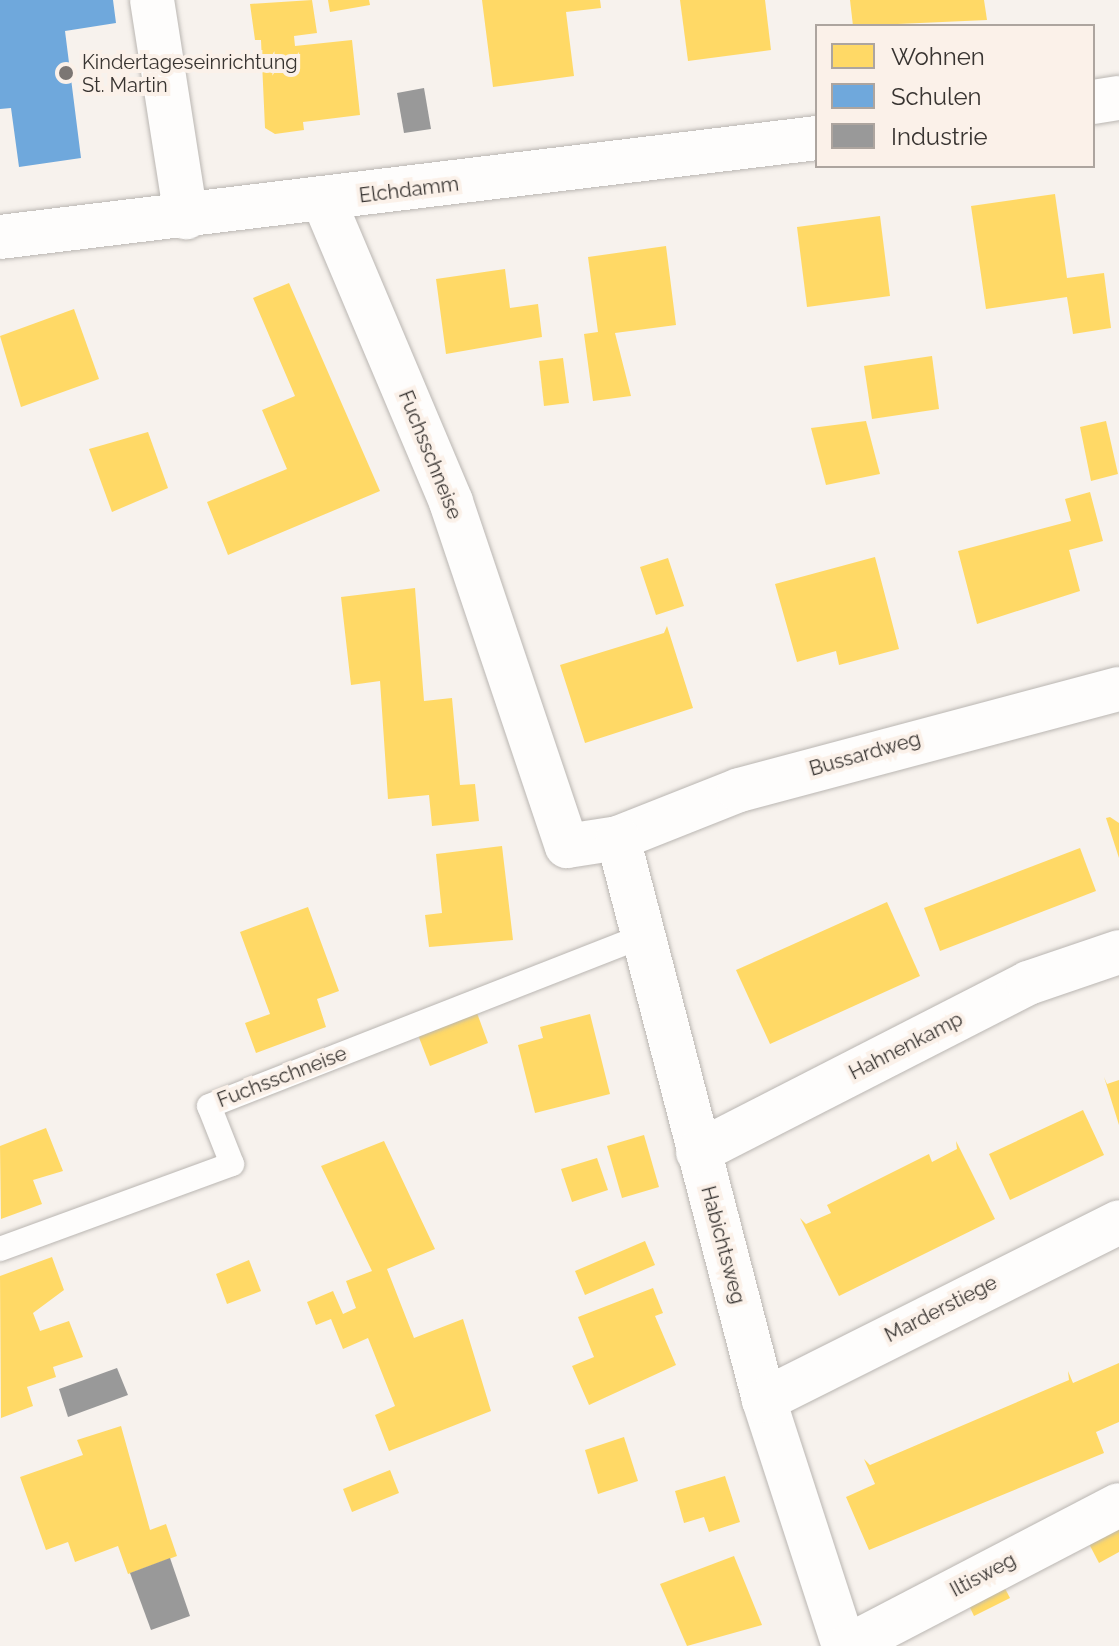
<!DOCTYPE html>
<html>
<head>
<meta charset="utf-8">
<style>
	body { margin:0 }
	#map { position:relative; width:1119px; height:1646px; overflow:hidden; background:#f7f2ed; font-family:Raleway,sans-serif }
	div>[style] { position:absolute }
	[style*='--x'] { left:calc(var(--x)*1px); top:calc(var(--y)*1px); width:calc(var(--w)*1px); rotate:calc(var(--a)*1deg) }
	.homes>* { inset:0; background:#ffd966 }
	.schools>* { inset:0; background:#6fa8dc }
	.industry>* { inset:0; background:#999 }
	.roads { filter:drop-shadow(0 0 2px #bab6b2) drop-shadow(0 0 2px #bab6b2) }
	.service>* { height:24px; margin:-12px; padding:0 12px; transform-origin:12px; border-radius:12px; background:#fefdfc }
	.minor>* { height:44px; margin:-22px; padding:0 22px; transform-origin:22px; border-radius:22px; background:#fefdfc }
	.dots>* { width:22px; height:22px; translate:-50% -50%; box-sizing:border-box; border:4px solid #fbf1e9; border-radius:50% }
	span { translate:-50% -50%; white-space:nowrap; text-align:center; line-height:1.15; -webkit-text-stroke:8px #fbf1e9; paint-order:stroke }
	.poi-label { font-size:20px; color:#383431 }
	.left { translate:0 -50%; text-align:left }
	.street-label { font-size:20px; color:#383431 }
	.legend { position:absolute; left:815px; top:24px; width:280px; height:144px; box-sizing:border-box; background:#fbf1e9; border:2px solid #ada59f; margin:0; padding:10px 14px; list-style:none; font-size:24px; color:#383431 }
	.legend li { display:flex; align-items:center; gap:16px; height:40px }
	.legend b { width:40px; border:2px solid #ada59f }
</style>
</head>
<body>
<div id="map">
	<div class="homes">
		<i style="clip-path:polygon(312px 0,317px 33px,294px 36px,295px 46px,352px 40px,360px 115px,303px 122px,304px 130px,275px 134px,265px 128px,261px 40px,255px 40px,250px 4px)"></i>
		<i style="clip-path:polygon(328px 0,369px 0,370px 5px,330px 12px)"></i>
		<i style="clip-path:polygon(482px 0,600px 0,601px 8px,566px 12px,574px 76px,493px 87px)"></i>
		<i style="clip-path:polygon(680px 0,765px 0,771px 50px,688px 61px)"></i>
		<i style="clip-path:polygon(850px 0,984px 0,987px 20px,853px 26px)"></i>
		<i style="clip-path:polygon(1055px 194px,1067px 278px,1104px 273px,1111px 328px,1073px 334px,1067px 297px,986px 309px,971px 206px)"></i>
		<i style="clip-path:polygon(880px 216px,890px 296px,807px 307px,797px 227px)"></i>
		<i style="clip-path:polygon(666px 246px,676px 325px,615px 333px,631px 396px,593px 401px,584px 334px,598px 332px,588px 257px)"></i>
		<i style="clip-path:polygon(505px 269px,510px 308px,538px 304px,542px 337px,446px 354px,436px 279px)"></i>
		<i style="clip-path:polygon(289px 283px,380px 491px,228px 555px,207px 502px,287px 469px,262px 410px,295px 396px,253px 298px)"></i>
		<i style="clip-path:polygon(74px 309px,99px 379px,21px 407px,0 336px)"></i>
		<i style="clip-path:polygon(932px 356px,939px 409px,872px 419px,864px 366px)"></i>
		<i style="clip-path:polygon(563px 358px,569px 403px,544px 406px,539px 361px)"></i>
		<i style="clip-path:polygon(866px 421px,880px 474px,826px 485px,811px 428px)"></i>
		<i style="clip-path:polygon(1106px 421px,1118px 474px,1091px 481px,1080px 427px)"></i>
		<i style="clip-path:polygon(148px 432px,168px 488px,112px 512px,89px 449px)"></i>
		<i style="clip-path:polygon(1090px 492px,1103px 541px,1069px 550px,1080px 591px,977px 624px,958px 551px,1071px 521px,1065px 499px)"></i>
		<i style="clip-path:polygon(875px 557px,899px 649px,839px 665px,836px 651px,797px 662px,775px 584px)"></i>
		<i style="clip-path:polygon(668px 558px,684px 606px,656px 615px,640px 567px)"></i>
		<i style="clip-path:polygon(415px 588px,424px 701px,452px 698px,460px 785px,475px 784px,479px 821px,432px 826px,429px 795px,388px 799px,380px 681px,351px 685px,341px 597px)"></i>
		<i style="clip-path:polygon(667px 626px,693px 708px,585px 743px,560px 665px,664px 633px)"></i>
		<i style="clip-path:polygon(1110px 817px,1119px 823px,1119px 858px,1106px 818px)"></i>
		<i style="clip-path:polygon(502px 846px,513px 940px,429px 947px,425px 915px,442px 913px,436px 854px)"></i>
		<i style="clip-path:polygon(1080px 848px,1096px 891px,940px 951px,924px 908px)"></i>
		<i style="clip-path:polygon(887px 902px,920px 976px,770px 1044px,736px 970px)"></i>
		<i style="clip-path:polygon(308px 907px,339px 991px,317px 999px,326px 1027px,256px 1053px,245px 1023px,270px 1014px,240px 932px)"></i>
		<i style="clip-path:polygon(477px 1013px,488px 1043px,430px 1066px,418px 1035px)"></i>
		<i style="clip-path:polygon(590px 1014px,610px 1094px,535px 1113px,518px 1045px,543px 1038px,540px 1027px)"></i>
		<i style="clip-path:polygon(1104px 1077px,1107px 1084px,1119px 1080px,1119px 1125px)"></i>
		<i style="clip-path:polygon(1083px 1110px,1104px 1155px,1010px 1200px,989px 1154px)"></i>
		<i style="clip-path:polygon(46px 1128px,63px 1171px,33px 1180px,42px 1204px,1px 1219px,0 1146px)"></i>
		<i style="clip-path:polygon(644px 1135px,659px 1187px,622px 1198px,607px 1146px)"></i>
		<i style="clip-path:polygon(384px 1141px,435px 1249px,387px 1269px,414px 1338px,463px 1319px,491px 1411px,389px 1451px,375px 1415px,395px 1406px,368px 1338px,343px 1349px,331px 1319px,316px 1325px,307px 1302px,333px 1291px,343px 1314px,356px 1308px,346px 1281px,372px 1271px,321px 1166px)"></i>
		<i style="clip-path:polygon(956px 1141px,995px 1219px,839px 1296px,800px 1218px,806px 1224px,831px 1213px,827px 1205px,929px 1154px,932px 1162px,957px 1149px)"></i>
		<i style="clip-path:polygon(597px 1158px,608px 1190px,572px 1202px,561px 1169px)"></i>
		<i style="clip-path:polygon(645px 1241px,655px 1265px,585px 1295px,575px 1271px)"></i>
		<i style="clip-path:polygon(52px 1257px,64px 1290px,33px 1313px,40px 1331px,69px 1321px,83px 1357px,53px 1367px,56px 1377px,27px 1387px,33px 1406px,1px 1418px,0 1276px)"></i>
		<i style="clip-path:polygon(249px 1260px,261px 1291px,227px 1304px,216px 1274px)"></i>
		<i style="clip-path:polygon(653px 1288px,663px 1313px,655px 1316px,676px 1365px,589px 1405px,572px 1366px,594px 1357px,578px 1317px)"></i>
		<i style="clip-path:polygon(1119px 1363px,1119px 1422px,1096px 1432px,1104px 1453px,869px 1550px,846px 1497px,875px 1484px,864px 1459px,870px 1465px,919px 1444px,1069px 1380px,1068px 1371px,1073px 1383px)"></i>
		<i style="clip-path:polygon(121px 1426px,150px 1530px,166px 1524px,177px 1556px,128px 1574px,118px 1546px,75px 1562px,68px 1542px,46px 1550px,20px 1477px,83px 1455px,77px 1440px)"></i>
		<i style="clip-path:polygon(624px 1437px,638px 1481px,598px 1494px,585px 1450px)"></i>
		<i style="clip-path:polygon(390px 1470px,399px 1493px,352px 1512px,343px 1489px)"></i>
		<i style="clip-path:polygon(725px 1476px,740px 1522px,709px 1532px,704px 1517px,684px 1523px,675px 1491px)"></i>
		<i style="clip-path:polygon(1119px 1521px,1119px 1552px,1099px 1563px,1086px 1538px)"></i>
		<i style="clip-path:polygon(734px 1556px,762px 1625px,687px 1646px,660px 1584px)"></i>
		<i style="clip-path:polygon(1001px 1581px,1010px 1598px,974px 1616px,966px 1599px)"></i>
	</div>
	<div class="schools">
		<i style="clip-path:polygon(0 0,113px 0,116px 23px,65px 31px,81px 158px,19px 167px,11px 108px,0 109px)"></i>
	</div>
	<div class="industry">
		<i style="clip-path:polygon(424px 88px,431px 129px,404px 133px,397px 93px)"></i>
		<i style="clip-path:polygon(117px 1368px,128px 1395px,68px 1417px,59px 1389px)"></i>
		<i style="clip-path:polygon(170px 1558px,190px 1616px,151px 1630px,130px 1573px)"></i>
	</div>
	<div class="roads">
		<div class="service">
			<i style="--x:0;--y:1249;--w:247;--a:-20.1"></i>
			<i style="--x:232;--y:1164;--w:62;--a:-111.6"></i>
			<i style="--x:209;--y:1106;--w:466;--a:-21.4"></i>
		</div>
		<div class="minor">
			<i style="--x:152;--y:0;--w:220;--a:81.1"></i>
			<i style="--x:1093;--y:102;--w:26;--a:-9"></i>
			<i style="--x:324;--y:201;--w:327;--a:67.1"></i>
			<i style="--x:451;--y:502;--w:363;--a:71.4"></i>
			<i style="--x:567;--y:846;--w:52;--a:-8.9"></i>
			<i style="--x:618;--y:838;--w:130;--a:-21.6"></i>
			<i style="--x:739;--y:790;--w:393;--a:-14.9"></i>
			<i style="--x:0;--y:237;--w:823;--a:-6.91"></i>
			<i style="--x:618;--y:838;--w:581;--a:75.44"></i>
			<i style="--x:764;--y:1400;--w:259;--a:72"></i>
			<i style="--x:698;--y:1152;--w:371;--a:-27.1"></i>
			<i style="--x:1028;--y:983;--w:96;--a:-18.8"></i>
			<i style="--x:764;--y:1400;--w:397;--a:-26.6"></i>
			<i style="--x:848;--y:1646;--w:305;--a:-27.5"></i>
		</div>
	</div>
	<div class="dots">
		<i style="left:66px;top:73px;background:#7b7673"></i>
	</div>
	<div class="poi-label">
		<span class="left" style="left:82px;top:74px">Kindertageseinrichtung<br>St. Martin</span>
	</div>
	<div class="street-label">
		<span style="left:409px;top:190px;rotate:-7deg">Elchdamm</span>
		<span style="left:430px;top:455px;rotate:68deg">Fuchsschneise</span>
		<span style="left:865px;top:754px;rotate:-16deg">Bussardweg</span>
		<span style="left:906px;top:1046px;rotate:-27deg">Hahnenkamp</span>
		<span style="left:282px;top:1077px;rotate:-21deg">Fuchsschneise</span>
		<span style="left:723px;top:1245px;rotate:75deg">Habichtsweg</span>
		<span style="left:941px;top:1309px;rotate:-27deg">Marderstiege</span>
		<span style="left:983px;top:1575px;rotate:-28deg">Iltisweg</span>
	</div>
	<ul class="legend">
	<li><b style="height:22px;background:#ffd966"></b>Wohnen</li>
	<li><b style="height:22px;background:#6fa8dc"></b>Schulen</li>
	<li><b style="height:22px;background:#999"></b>Industrie</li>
	</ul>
</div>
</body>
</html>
